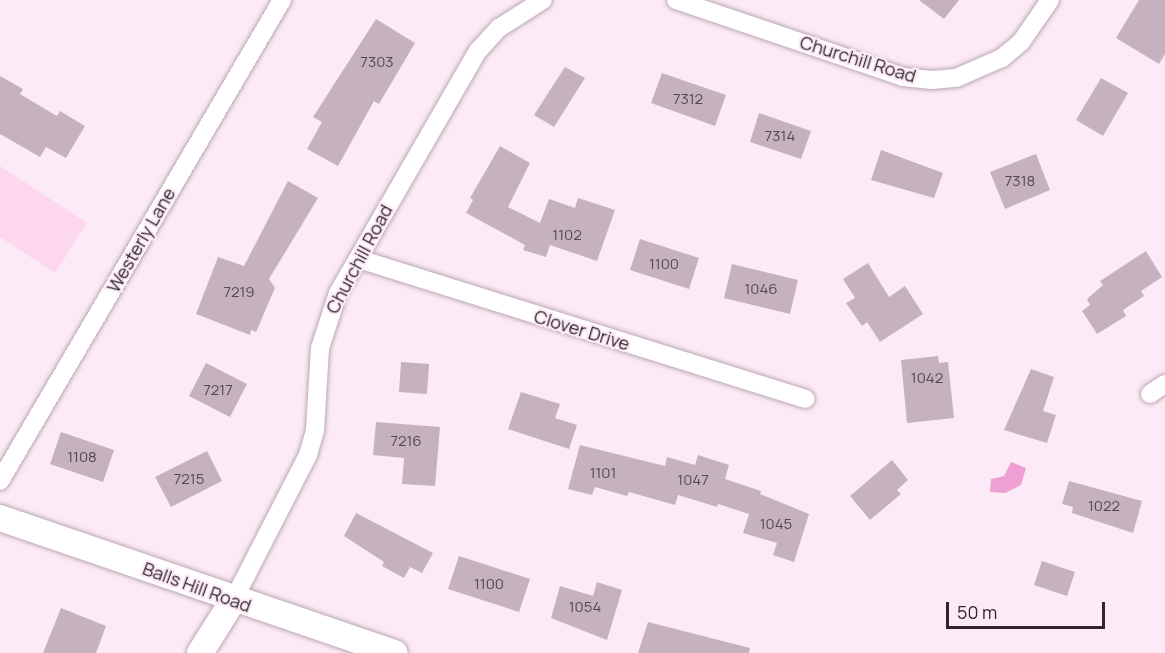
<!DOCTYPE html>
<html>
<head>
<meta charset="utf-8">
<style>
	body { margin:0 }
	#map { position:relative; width:1165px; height:653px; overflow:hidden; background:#fcebf6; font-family:Manrope,sans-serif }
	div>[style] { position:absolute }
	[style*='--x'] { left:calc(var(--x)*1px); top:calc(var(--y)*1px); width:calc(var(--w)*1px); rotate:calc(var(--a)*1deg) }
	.green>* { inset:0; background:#fcd7ee }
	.water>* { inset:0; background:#ee9fd3 }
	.building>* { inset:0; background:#c6b2bf }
	.roads { filter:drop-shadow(0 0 2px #bca8b5) drop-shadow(0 0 2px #bca8b5) }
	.street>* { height:18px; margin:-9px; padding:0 9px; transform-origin:9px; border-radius:9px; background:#fff }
	.secondary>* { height:26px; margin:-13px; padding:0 13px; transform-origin:13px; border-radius:13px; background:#fff }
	span { translate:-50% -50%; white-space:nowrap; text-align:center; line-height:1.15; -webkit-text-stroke:4.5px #fcebf6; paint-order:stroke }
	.number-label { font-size:15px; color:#544950 }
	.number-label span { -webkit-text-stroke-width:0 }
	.street-label { font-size:18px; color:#2e262b }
	.scale { position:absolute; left:946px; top:602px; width:159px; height:27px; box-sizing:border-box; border:3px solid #2e262b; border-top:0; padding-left:8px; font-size:18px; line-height:21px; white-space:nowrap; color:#2e262b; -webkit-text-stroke:4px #fcebf6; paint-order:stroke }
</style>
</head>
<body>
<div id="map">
	<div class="green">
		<i style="clip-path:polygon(0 166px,87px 223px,55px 273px,0 237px)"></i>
	</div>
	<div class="water">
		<i style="clip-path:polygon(1011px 462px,1026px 468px,1021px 485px,1005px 493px,990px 492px,991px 479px,1004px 476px)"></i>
	</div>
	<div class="building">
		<i style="clip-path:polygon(919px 0,959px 0,944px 19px)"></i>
		<i style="clip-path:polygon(1139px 0,1165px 0,1165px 54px,1159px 64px,1116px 38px)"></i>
		<i style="clip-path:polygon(376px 19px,415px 43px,379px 104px,374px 101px,338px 166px,307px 149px,322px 122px,313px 117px)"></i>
		<i style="clip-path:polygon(565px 67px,585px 78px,554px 127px,534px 115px)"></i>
		<i style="clip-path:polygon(662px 73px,726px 95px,715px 126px,651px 103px)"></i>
		<i style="clip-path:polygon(0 76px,23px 89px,20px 94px,57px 116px,60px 111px,85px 126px,66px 158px,46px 147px,40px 157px,0 134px)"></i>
		<i style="clip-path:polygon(1101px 78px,1128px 93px,1103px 136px,1076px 120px)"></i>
		<i style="clip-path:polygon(759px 113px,811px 131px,801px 159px,750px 142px)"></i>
		<i style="clip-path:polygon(500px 146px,530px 163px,508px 207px,540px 223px,549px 199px,575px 208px,578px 198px,615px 210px,597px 261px,550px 245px,546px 257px,523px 250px,525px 245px,466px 213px,473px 200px,470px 198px)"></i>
		<i style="clip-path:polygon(881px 150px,943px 173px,934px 198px,871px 180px)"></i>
		<i style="clip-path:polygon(1036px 154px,1050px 190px,1005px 209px,990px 172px)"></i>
		<i style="clip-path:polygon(288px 181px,318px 198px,269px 279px,275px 288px,256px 332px,251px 330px,250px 335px,196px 314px,218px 257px,244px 266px)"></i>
		<i style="clip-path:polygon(640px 239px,699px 258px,689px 289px,630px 270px)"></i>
		<i style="clip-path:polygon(1146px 251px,1162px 277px,1141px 291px,1144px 296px,1123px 310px,1126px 316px,1097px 334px,1082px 311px,1090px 305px,1087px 299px,1103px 285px,1100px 281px)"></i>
		<i style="clip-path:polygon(868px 263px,889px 297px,905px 286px,923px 314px,880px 342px,867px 322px,862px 326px,846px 303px,855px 298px,843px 279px)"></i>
		<i style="clip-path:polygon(732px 264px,798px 280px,790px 314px,724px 298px)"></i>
		<i style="clip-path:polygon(938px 356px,939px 363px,948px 362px,954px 418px,907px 423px,901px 360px)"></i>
		<i style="clip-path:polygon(401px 362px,429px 364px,427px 394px,399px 392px)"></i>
		<i style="clip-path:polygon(206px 363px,247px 384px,230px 417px,189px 396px)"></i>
		<i style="clip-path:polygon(1031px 369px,1054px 377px,1043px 411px,1056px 415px,1047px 443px,1004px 430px)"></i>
		<i style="clip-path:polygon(521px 392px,560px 404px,555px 418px,577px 425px,569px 449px,508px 429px)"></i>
		<i style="clip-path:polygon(376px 422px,440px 427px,435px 486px,402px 484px,404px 458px,373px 455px)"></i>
		<i style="clip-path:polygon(61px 432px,114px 450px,103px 482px,50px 464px)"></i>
		<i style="clip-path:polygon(580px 445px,665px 466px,667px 457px,695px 465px,698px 455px,729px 465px,725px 479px,761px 491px,760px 494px,809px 514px,794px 562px,773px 555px,777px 543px,743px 533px,749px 514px,718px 504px,717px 507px,678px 495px,675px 505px,629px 492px,627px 496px,595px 487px,592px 495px,568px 489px)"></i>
		<i style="clip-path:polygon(207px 451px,222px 481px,171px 507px,155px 477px)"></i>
		<i style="clip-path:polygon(892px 460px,908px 480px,897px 490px,901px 494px,870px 520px,850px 496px)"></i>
		<i style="clip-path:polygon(1069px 481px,1142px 501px,1133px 533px,1072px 513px,1073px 507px,1062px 504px)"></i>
		<i style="clip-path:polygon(356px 513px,433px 553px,422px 573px,410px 567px,404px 578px,382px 566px,384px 562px,344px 536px)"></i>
		<i style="clip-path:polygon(459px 556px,530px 579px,519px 612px,448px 589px)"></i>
		<i style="clip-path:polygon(1042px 561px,1075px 572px,1067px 596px,1034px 585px)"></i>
		<i style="clip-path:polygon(597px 582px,622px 590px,607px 640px,551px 618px,560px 586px,593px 596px)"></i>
		<i style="clip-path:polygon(61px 608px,106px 626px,96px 653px,43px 653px)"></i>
		<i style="clip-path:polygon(648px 622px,750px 648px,749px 653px,638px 653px)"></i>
	</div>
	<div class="roads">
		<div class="street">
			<i style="--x:676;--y:0;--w:240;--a:18.7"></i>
			<i style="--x:903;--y:77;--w:29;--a:6"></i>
			<i style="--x:932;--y:80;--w:24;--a:-5"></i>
			<i style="--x:956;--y:78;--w:50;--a:-23.5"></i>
			<i style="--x:1002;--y:58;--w:25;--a:-40"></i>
			<i style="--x:1021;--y:42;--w:51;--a:-55.4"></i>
			<i style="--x:359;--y:259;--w:468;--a:17.4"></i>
			<i style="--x:1150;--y:394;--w:18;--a:-34"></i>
			<i style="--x:0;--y:481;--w:558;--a:-59.62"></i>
			<i style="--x:234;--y:599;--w:162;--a:-62.8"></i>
			<i style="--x:308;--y:455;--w:26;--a:-74"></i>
			<i style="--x:315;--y:430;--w:82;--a:-86.5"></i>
			<i style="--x:320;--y:348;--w:58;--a:-71.9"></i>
			<i style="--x:338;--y:293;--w:280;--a:-60"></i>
			<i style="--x:478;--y:51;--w:31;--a:-48"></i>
			<i style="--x:499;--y:28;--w:52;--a:-32.5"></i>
		</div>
		<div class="secondary">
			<i style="--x:0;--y:518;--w:417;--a:18.9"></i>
			<i style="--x:200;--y:653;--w:64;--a:-57.8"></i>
		</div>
	</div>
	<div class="number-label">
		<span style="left:377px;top:62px">7303</span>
		<span style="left:688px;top:99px">7312</span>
		<span style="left:780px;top:136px">7314</span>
		<span style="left:1020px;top:181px">7318</span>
		<span style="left:567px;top:235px">1102</span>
		<span style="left:664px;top:264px">1100</span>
		<span style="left:761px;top:289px">1046</span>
		<span style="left:239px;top:292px">7219</span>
		<span style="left:927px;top:378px">1042</span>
		<span style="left:218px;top:390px">7217</span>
		<span style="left:406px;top:441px">7216</span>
		<span style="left:82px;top:457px">1108</span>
		<span style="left:603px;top:473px">1101</span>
		<span style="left:189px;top:479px">7215</span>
		<span style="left:693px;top:480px">1047</span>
		<span style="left:1104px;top:506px">1022</span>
		<span style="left:776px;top:524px">1045</span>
		<span style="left:489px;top:584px">1100</span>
		<span style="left:585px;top:607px">1054</span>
	</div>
	<div class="street-label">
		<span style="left:858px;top:59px;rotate:17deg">Churchill Road</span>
		<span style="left:141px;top:240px;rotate:-60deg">Westerly Lane</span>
		<span style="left:359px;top:259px;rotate:-62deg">Churchill Road</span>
		<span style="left:582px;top:330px;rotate:17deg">Clover Drive</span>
		<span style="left:197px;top:587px;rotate:20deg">Balls Hill Road</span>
	</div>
	<div class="scale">50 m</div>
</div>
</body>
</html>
